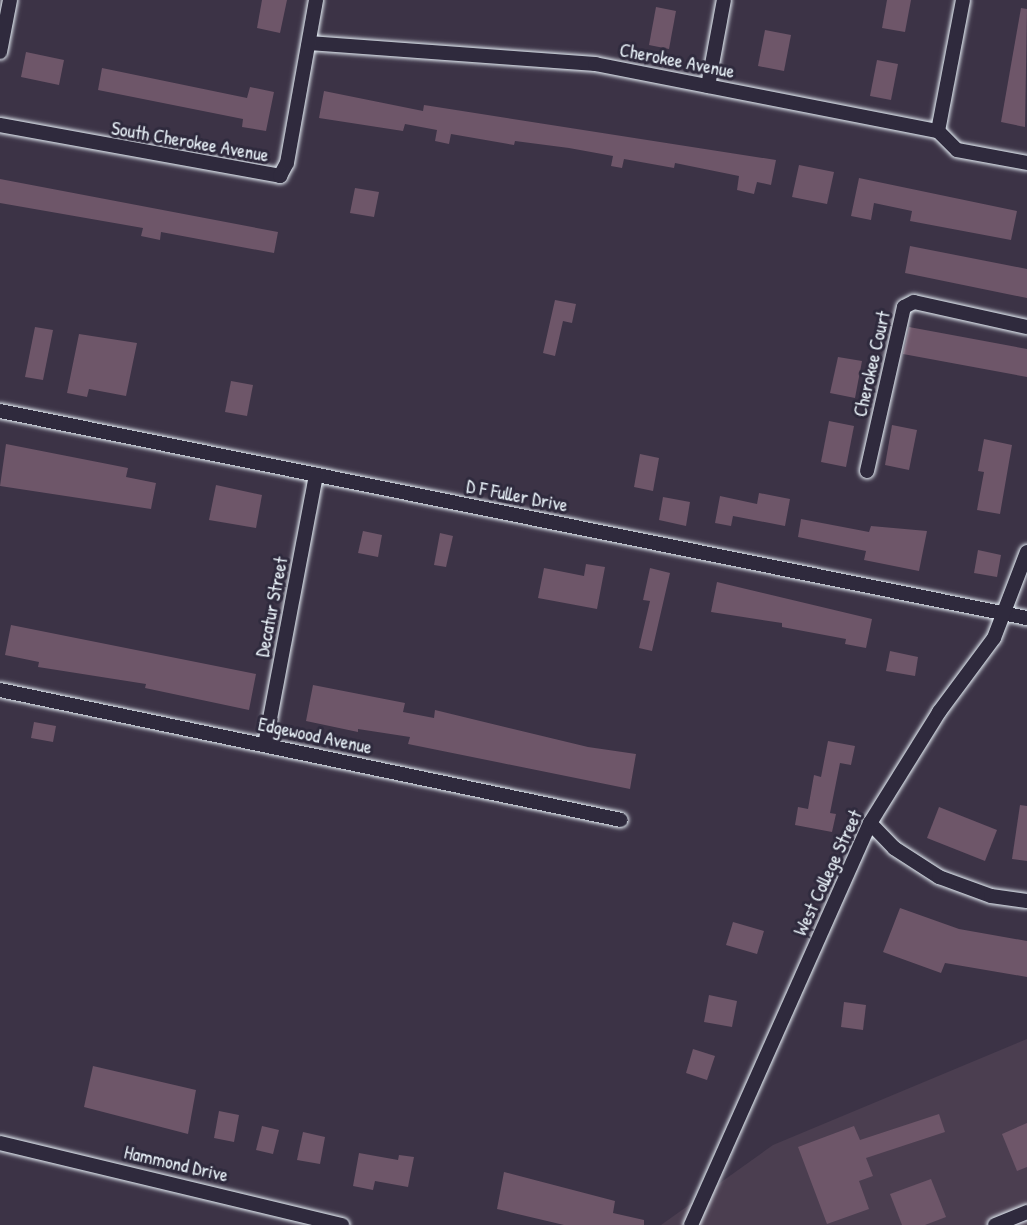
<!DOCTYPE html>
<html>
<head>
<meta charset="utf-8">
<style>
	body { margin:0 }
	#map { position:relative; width:1027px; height:1225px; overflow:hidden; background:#3c3346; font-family:"Patrick Hand",sans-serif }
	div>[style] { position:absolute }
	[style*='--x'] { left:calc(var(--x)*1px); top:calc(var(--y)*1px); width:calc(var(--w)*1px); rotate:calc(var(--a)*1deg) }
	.built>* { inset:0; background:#4b3e50 }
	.building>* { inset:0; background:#6e5669 }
	.roads { filter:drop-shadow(0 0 2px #e8f1f8) drop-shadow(0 0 2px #e8f1f8) }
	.minor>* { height:14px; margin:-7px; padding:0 7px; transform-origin:7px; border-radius:7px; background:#2f2a3d }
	span { translate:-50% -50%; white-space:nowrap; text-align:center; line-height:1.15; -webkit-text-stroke:6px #2f2a3d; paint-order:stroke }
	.street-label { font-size:19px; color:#e8f1f8 }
</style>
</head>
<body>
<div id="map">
	<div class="built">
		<i style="clip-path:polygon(1027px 1039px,1027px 1225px,661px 1225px,773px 1145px)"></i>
	</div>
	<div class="building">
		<i style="clip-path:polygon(262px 0,287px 0,280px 33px,257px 28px)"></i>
		<i style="clip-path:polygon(887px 0,911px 0,905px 32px,882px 28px)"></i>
		<i style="clip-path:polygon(656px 7px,676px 11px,669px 49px,649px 45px)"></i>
		<i style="clip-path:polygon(1021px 8px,1027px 9px,1025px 127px,1001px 122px)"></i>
		<i style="clip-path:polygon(765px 30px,791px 35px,784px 71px,758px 66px)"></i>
		<i style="clip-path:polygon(26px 52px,64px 60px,59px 85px,21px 77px)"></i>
		<i style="clip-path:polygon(877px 60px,898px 64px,891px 100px,870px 96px)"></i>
		<i style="clip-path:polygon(102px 68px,247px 98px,250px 87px,274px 92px,266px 131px,242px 127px,243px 119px,98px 90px)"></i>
		<i style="clip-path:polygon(324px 91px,423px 111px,424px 105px,776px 160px,771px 185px,757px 182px,754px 194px,737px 190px,739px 176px,675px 163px,674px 168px,624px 159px,622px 168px,611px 166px,613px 156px,569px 148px,515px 141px,514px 145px,451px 134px,449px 144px,435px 141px,437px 130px,405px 124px,403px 131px,319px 118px)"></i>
		<i style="clip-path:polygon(799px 165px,834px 172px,827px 204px,792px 197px)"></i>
		<i style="clip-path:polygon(859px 178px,1017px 211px,1011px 240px,910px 221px,912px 211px,874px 203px,871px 220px,851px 216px)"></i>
		<i style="clip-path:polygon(0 179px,278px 232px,274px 253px,161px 232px,160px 240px,141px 236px,143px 228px,0 203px)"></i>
		<i style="clip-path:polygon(355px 188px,379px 192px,374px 217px,350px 213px)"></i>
		<i style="clip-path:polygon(910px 246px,1027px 269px,1027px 298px,905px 273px)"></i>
		<i style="clip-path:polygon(555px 300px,576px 304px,572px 323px,563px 321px,555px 356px,543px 353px)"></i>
		<i style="clip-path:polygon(35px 327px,53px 330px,43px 380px,25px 377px)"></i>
		<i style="clip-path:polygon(909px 327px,1027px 349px,1027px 377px,903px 354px)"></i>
		<i style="clip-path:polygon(79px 334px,137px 343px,126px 396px,89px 389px,87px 397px,67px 393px)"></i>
		<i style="clip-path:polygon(838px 357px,862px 361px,855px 398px,830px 393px)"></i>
		<i style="clip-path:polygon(231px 381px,253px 385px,247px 416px,225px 412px)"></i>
		<i style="clip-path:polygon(829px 421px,854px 426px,846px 467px,821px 462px)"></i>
		<i style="clip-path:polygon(892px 425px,917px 430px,909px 470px,885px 465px)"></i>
		<i style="clip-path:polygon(984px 439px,1012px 445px,1000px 514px,977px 510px,984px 472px,978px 471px)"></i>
		<i style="clip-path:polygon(6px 444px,128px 468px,126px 477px,156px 483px,151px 509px,0 486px)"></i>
		<i style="clip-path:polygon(640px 454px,659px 458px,653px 491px,634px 487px)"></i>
		<i style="clip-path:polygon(216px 485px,262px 495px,256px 528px,209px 520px)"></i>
		<i style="clip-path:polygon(759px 493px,790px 499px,785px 526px,733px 516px,731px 526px,715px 523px,720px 496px,757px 504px)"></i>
		<i style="clip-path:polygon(663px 497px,690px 502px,686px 526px,659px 520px)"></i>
		<i style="clip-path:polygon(801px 519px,869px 532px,871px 526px,927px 531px,919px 571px,864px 560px,866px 551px,798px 537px)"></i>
		<i style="clip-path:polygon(363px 531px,382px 535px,378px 557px,358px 553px)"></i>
		<i style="clip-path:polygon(440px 533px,453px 536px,446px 567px,434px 565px)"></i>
		<i style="clip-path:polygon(978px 550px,1001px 555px,997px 577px,974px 573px)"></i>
		<i style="clip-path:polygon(586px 564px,605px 567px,597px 609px,538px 598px,544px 568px,584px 576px)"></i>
		<i style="clip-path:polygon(650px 568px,670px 573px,652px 651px,639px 648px,650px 601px,643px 600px)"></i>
		<i style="clip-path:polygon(717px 582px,872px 619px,866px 648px,845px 644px,846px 639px,782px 627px,782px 623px,711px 612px)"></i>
		<i style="clip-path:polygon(11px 625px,256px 674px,249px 710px,145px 688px,146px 684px,38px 667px,39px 662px,5px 655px)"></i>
		<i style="clip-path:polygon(890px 651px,918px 657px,915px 676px,886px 671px)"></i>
		<i style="clip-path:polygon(313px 685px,405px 703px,403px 712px,434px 718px,435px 710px,588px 747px,636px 754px,630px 789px,408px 744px,410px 737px,358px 729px,358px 732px,306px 721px)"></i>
		<i style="clip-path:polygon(34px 722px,56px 726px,53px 742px,31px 738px)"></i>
		<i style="clip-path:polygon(828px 741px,855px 746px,851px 765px,840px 763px,830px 813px,836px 814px,832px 832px,795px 825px,798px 807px,808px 809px,814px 775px,821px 777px)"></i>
		<i style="clip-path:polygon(1020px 805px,1027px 806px,1027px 861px,1012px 859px)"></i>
		<i style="clip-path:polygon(939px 807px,997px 830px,985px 861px,927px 838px)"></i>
		<i style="clip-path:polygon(900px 908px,959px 929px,1027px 941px,1027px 977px,945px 963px,941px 973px,883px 952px)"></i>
		<i style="clip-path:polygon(733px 922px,764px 931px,757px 954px,726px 945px)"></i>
		<i style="clip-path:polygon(709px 995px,737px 1001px,732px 1027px,704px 1022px)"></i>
		<i style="clip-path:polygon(844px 1002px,866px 1005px,863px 1030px,841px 1027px)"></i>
		<i style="clip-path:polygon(693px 1049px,715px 1056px,707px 1080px,686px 1073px)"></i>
		<i style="clip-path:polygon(93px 1066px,196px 1090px,188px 1134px,84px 1107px)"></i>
		<i style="clip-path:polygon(219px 1111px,239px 1115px,234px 1142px,214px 1138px)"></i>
		<i style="clip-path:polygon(939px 1114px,945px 1132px,866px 1158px,873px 1176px,859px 1181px,869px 1209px,827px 1224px,798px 1147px,854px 1126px,860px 1140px)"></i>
		<i style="clip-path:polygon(1027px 1123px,1027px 1167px,1017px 1171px,1002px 1134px)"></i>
		<i style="clip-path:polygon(262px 1126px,279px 1130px,273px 1154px,256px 1150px)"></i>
		<i style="clip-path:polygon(303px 1132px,325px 1137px,320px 1164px,297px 1160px)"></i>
		<i style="clip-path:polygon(359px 1153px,398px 1160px,399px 1155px,414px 1157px,408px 1187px,375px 1181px,373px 1190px,353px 1186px)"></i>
		<i style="clip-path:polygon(504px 1172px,615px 1201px,613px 1213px,644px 1220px,644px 1225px,564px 1225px,497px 1209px)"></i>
		<i style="clip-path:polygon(931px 1179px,946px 1217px,925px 1225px,902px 1225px,890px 1194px)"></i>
	</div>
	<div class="roads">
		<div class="minor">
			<i style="--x:309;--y:43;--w:287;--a:4.2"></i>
			<i style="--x:595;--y:64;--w:349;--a:11.1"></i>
			<i style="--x:938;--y:131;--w:27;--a:45"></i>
			<i style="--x:957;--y:150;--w:71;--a:10.5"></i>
			<i style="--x:0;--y:52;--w:53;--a:-79.1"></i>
			<i style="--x:708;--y:86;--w:87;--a:-79.5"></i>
			<i style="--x:0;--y:125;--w:285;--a:10.3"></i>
			<i style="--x:280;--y:176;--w:15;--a:-62"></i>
			<i style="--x:287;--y:163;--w:166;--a:-79.9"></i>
			<i style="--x:938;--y:131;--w:133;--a:-79.2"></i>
			<i style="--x:0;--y:411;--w:1048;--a:11.4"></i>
			<i style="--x:867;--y:471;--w:168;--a:-77.3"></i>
			<i style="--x:904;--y:307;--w:11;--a:-27"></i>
			<i style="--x:914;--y:302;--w:116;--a:12.5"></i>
			<i style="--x:0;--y:690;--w:634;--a:11.82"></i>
			<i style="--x:265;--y:745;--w:275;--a:-79.3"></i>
			<i style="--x:870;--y:823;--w:35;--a:46"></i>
			<i style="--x:894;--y:848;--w:54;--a:32.8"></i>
			<i style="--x:939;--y:877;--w:55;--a:20.1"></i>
			<i style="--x:991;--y:896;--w:36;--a:8"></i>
			<i style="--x:0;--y:1143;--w:352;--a:13.5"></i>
			<i style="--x:691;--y:1225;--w:440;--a:-66"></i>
			<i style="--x:870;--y:823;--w:131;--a:-58.1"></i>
			<i style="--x:939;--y:712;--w:92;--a:-53.4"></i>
			<i style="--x:994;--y:638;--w:92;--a:-69"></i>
			<i style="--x:995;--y:1225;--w:35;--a:-22"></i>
		</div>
	</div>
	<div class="street-label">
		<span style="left:677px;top:61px;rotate:11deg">Cherokee Avenue</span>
		<span style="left:190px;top:142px;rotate:10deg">South Cherokee Avenue</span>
		<span style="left:872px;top:364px;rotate:-77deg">Cherokee Court</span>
		<span style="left:517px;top:496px;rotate:11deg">D F Fuller Drive</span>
		<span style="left:272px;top:607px;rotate:-79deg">Decatur Street</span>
		<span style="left:315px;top:736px;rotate:12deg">Edgewood Avenue</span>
		<span style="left:828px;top:873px;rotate:-65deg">West College Street</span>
		<span style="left:176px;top:1164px;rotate:13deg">Hammond Drive</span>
	</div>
</div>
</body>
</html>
